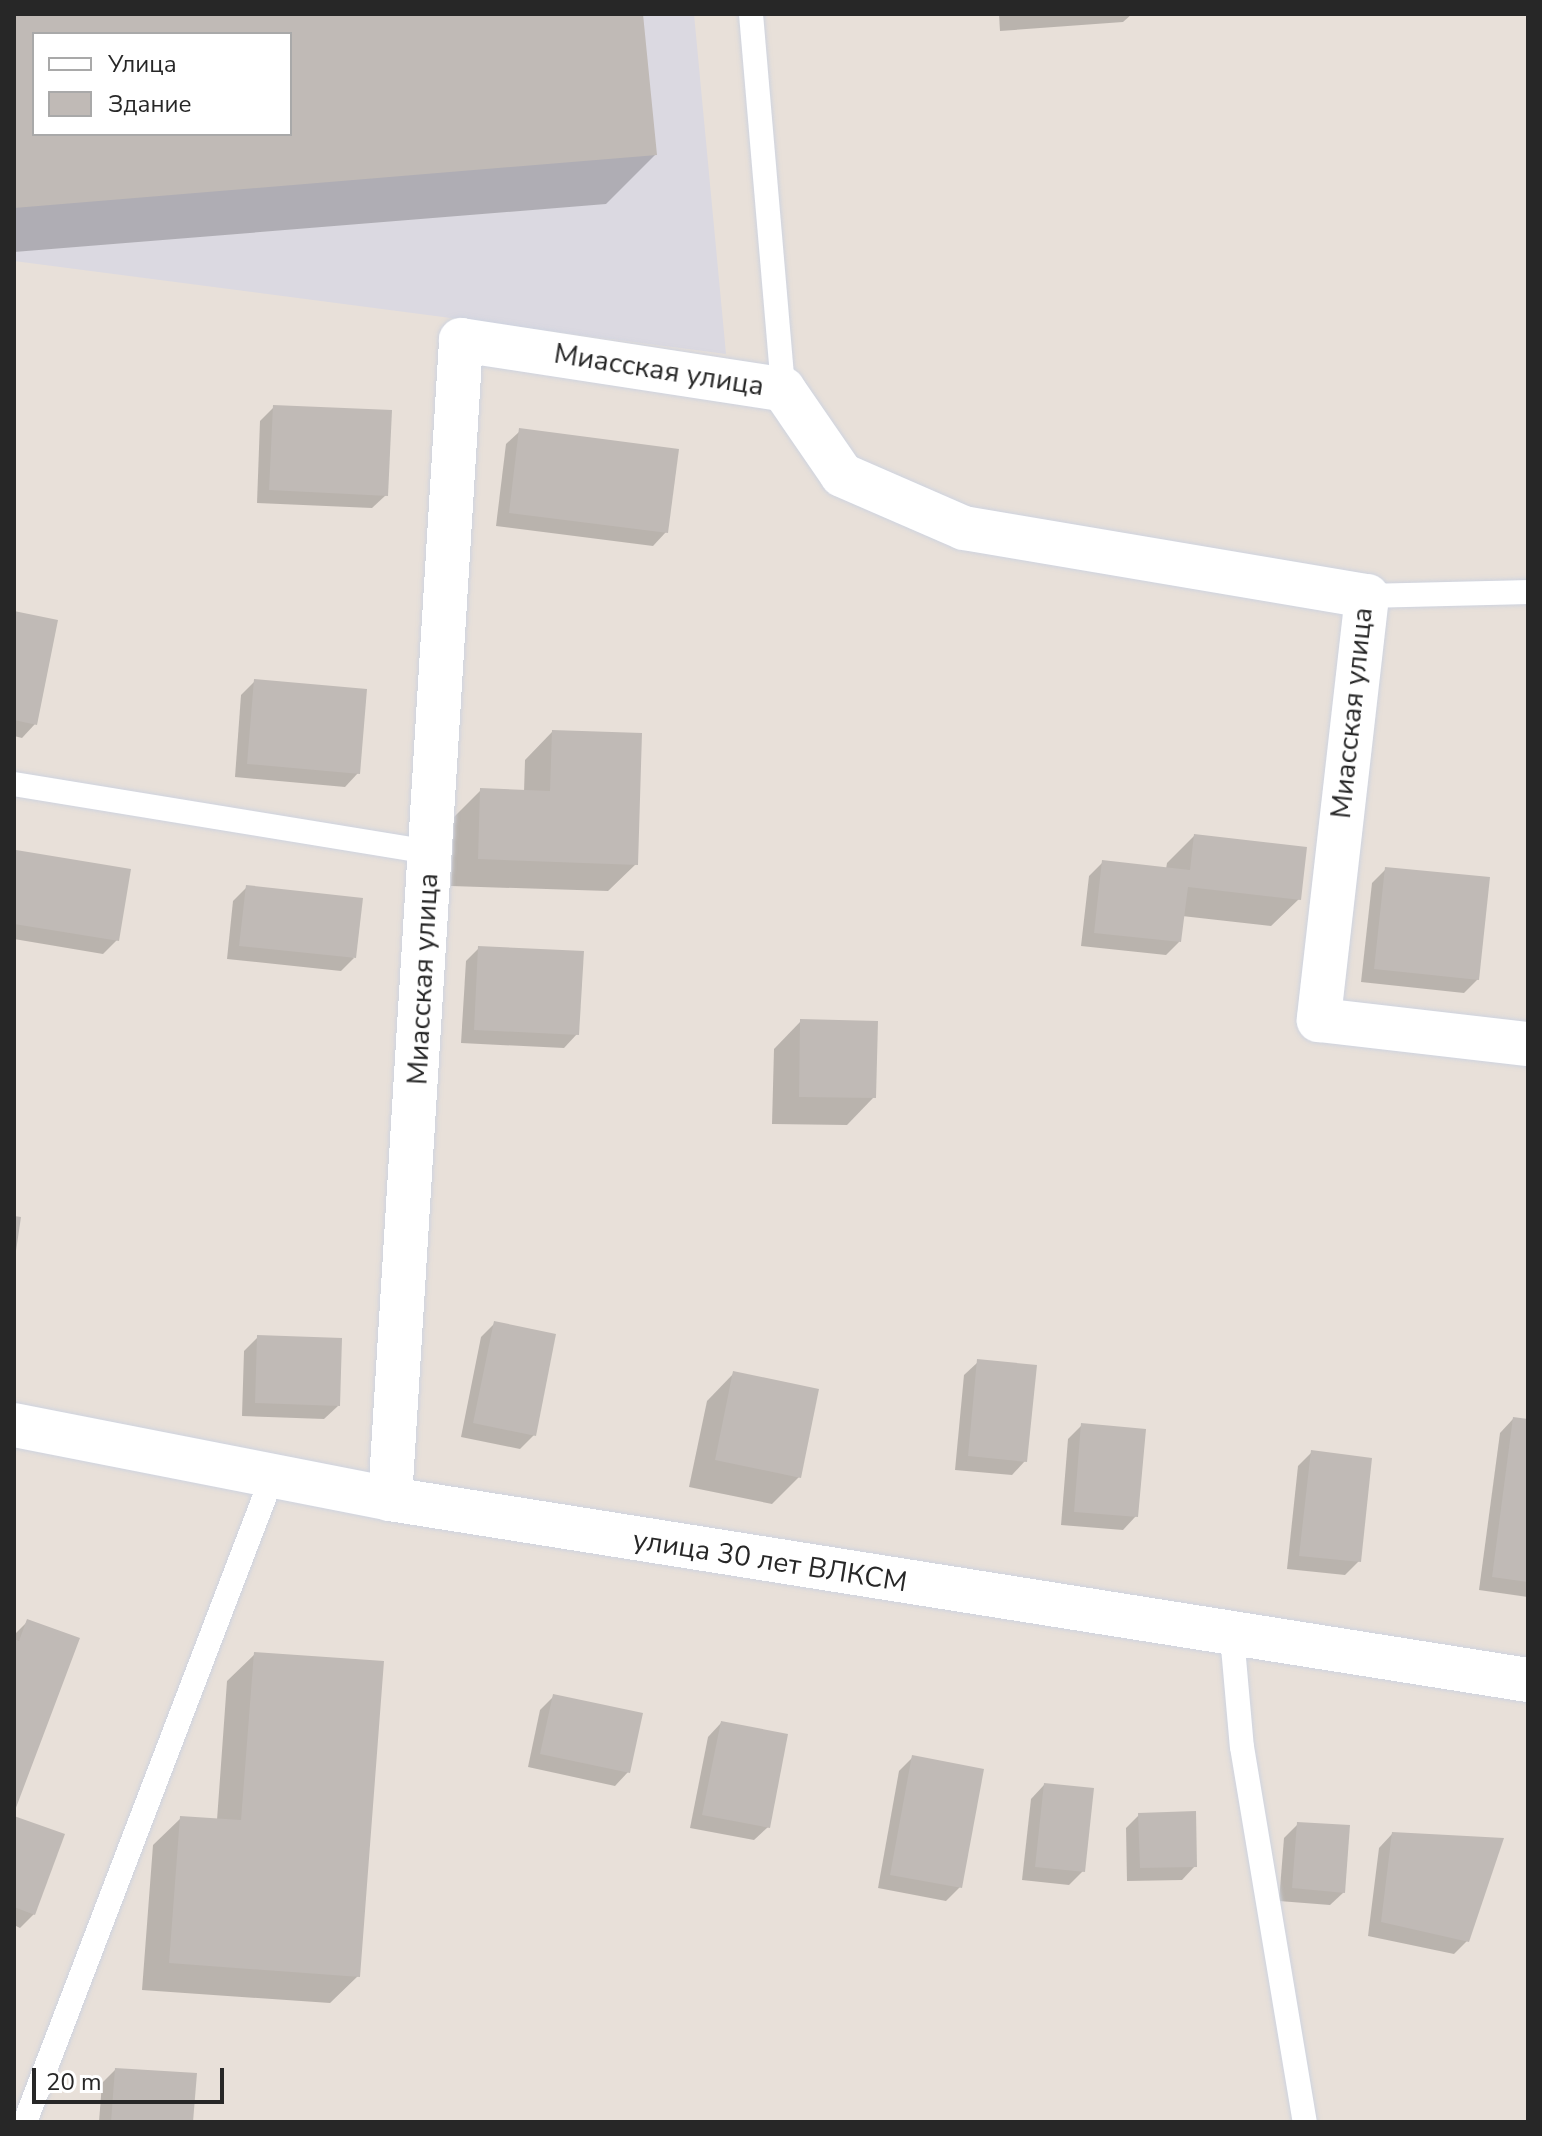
<!DOCTYPE html>
<html>
<head>
<meta charset="utf-8">
<style>
	body { margin:0 }
	#map { position:relative; width:1542px; height:2136px; overflow:hidden; background:#e8e0d9; font-family:"Nunito Sans",sans-serif }
	div>[style] { position:absolute }
	[style*='--x'] { left:calc(var(--x)*1px); top:calc(var(--y)*1px); width:calc(var(--w)*1px); rotate:calc(var(--a)*1deg) }
	.industrial>* { inset:0; background:#dbd9e1 }
	.shadow>* { inset:0; background:#0003 }
	.building>* { inset:0; background:#c0bab6 }
	.roads { filter:drop-shadow(0 0 2px #ced3df) drop-shadow(0 0 2px #ced3df) }
	.service>* { height:24px; margin:-12px; padding:0 12px; transform-origin:12px; border-radius:12px; background:#fff }
	.minor>* { height:44px; margin:-22px; padding:0 22px; transform-origin:22px; border-radius:22px; background:#fff }
	.secondary>* { height:44px; margin:-22px; padding:0 22px; transform-origin:22px; border-radius:22px; background:#fff }
	span { translate:-50% -50%; white-space:nowrap; text-align:center; line-height:1.15; -webkit-text-stroke:7px #fff; paint-order:stroke }
	.street-label { font-size:28px; color:#272727 }
	.frame { position:absolute; inset:0; border:16px solid #272727; pointer-events:none }
	.legend { position:absolute; left:32px; top:32px; width:260px; height:104px; box-sizing:border-box; background:#fff; border:2px solid #a9a9a9; margin:0; padding:10px 14px; list-style:none; font-size:24px; color:#272727 }
	.legend li { display:flex; align-items:center; gap:16px; height:40px }
	.legend b { width:40px; border:2px solid #a9a9a9 }
	.scale { position:absolute; left:32px; top:2068px; width:192px; height:36px; box-sizing:border-box; border:4px solid #272727; border-top:0; padding-left:10px; font-size:24px; line-height:28px; white-space:nowrap; color:#272727; -webkit-text-stroke:6px #fff; paint-order:stroke }
</style>
</head>
<body>
<div id="map">
	<div class="industrial">
		<i style="clip-path:polygon(evenodd,14px 14px,694px 14px,726px 354px,14px 261px,14px 14px,34px 34px,290px 34px,290px 134px,34px 134px,34px 34px)"></i>
	</div>
	<div class="shadow">
		<i style="clip-path:polygon(evenodd,14px 14px,641px 14px,655px 155px,606px 204px,14px 252px,14px 14px,34px 34px,290px 34px,290px 134px,34px 134px,34px 34px)"></i>
		<i style="clip-path:polygon(999px 14px,1132px 14px,1123px 22px,1000px 31px)"></i>
		<i style="clip-path:polygon(274px 407px,386px 495px,372px 508px,257px 503px,260px 421px)"></i>
		<i style="clip-path:polygon(520px 431px,666px 532px,653px 546px,496px 526px,506px 444px)"></i>
		<i style="clip-path:polygon(14px 613px,35px 724px,22px 738px,14px 736px)"></i>
		<i style="clip-path:polygon(255px 681px,358px 773px,345px 787px,235px 777px,241px 695px)"></i>
		<i style="clip-path:polygon(552px 732px,636px 864px,608px 891px,451px 886px,454px 817px,481px 790px,524px 792px,525px 760px)"></i>
		<i style="clip-path:polygon(1194px 836px,1299px 899px,1271px 926px,1182px 916px,1179px 942px,1166px 955px,1081px 946px,1089px 876px,1103px 862px,1166px 869px,1167px 863px)"></i>
		<i style="clip-path:polygon(17px 852px,117px 940px,103px 954px,14px 939px,14px 855px)"></i>
		<i style="clip-path:polygon(1386px 869px,1478px 979px,1464px 993px,1361px 982px,1372px 883px)"></i>
		<i style="clip-path:polygon(247px 887px,354px 958px,341px 971px,227px 959px,233px 901px)"></i>
		<i style="clip-path:polygon(479px 948px,577px 1034px,564px 1048px,461px 1043px,466px 961px)"></i>
		<i style="clip-path:polygon(801px 1021px,874px 1097px,847px 1125px,772px 1124px,774px 1049px)"></i>
		<i style="clip-path:polygon(495px 1323px,534px 1435px,520px 1449px,461px 1437px,481px 1337px)"></i>
		<i style="clip-path:polygon(258px 1337px,338px 1406px,324px 1419px,242px 1416px,244px 1351px)"></i>
		<i style="clip-path:polygon(978px 1362px,1025px 1461px,1012px 1475px,955px 1470px,964px 1375px)"></i>
		<i style="clip-path:polygon(734px 1373px,799px 1477px,772px 1504px,689px 1487px,707px 1401px)"></i>
		<i style="clip-path:polygon(1513px 1419px,1528px 1421px,1528px 1597px,1479px 1590px,1500px 1433px)"></i>
		<i style="clip-path:polygon(1082px 1425px,1136px 1516px,1123px 1530px,1061px 1525px,1068px 1439px)"></i>
		<i style="clip-path:polygon(1312px 1452px,1359px 1561px,1345px 1575px,1287px 1569px,1298px 1466px)"></i>
		<i style="clip-path:polygon(28px 1621px,14px 1808px,14px 1635px)"></i>
		<i style="clip-path:polygon(255px 1654px,358px 1976px,330px 2003px,142px 1990px,153px 1845px,181px 1818px,217px 1820px,227px 1681px)"></i>
		<i style="clip-path:polygon(554px 1696px,628px 1772px,615px 1786px,528px 1767px,540px 1710px)"></i>
		<i style="clip-path:polygon(721px 1723px,768px 1827px,754px 1840px,690px 1828px,708px 1737px)"></i>
		<i style="clip-path:polygon(913px 1757px,960px 1887px,946px 1901px,878px 1888px,899px 1771px)"></i>
		<i style="clip-path:polygon(1044px 1785px,1083px 1871px,1069px 1885px,1022px 1880px,1031px 1799px)"></i>
		<i style="clip-path:polygon(1139px 1815px,1195px 1866px,1182px 1880px,1127px 1881px,1126px 1828px)"></i>
		<i style="clip-path:polygon(14px 1818px,34px 1914px,20px 1928px,14px 1925px)"></i>
		<i style="clip-path:polygon(1298px 1824px,1344px 1892px,1330px 1905px,1279px 1901px,1284px 1838px)"></i>
		<i style="clip-path:polygon(1392px 1834px,1467px 1941px,1454px 1954px,1368px 1936px,1379px 1848px)"></i>
		<i style="clip-path:polygon(115px 2070px,191px 2122px,99px 2122px,102px 2083px)"></i>
	</div>
	<div class="building">
		<i style="clip-path:polygon(evenodd,14px 14px,643px 14px,657px 155px,14px 208px,14px 14px,34px 34px,290px 34px,290px 134px,34px 134px,34px 34px)"></i>
		<i style="clip-path:polygon(273px 405px,392px 410px,388px 496px,269px 490px)"></i>
		<i style="clip-path:polygon(519px 428px,679px 449px,668px 533px,509px 513px)"></i>
		<i style="clip-path:polygon(14px 611px,58px 620px,37px 725px,14px 720px)"></i>
		<i style="clip-path:polygon(254px 679px,367px 689px,360px 774px,247px 764px)"></i>
		<i style="clip-path:polygon(552px 730px,642px 733px,638px 865px,478px 859px,480px 788px,550px 791px)"></i>
		<i style="clip-path:polygon(1194px 834px,1307px 847px,1301px 900px,1188px 887px,1181px 942px,1094px 933px,1102px 860px,1190px 870px)"></i>
		<i style="clip-path:polygon(16px 850px,131px 869px,119px 941px,14px 924px)"></i>
		<i style="clip-path:polygon(1385px 867px,1490px 877px,1479px 980px,1374px 969px)"></i>
		<i style="clip-path:polygon(246px 885px,363px 898px,356px 958px,239px 946px)"></i>
		<i style="clip-path:polygon(478px 946px,584px 951px,579px 1035px,474px 1030px)"></i>
		<i style="clip-path:polygon(800px 1019px,878px 1021px,876px 1098px,799px 1097px)"></i>
		<i style="clip-path:polygon(14px 1216px,21px 1217px,16px 1251px,14px 1250px)"></i>
		<i style="clip-path:polygon(494px 1321px,556px 1334px,536px 1436px,473px 1423px)"></i>
		<i style="clip-path:polygon(257px 1335px,342px 1338px,340px 1406px,255px 1403px)"></i>
		<i style="clip-path:polygon(977px 1359px,1037px 1365px,1027px 1462px,968px 1456px)"></i>
		<i style="clip-path:polygon(733px 1371px,819px 1389px,801px 1478px,715px 1460px)"></i>
		<i style="clip-path:polygon(1513px 1417px,1528px 1419px,1528px 1582px,1492px 1577px)"></i>
		<i style="clip-path:polygon(1081px 1423px,1146px 1429px,1138px 1517px,1074px 1512px)"></i>
		<i style="clip-path:polygon(1311px 1450px,1372px 1458px,1361px 1562px,1299px 1556px)"></i>
		<i style="clip-path:polygon(27px 1619px,80px 1638px,14px 1813px,14px 1639px,19px 1641px)"></i>
		<i style="clip-path:polygon(254px 1652px,384px 1661px,360px 1977px,169px 1963px,180px 1816px,241px 1820px)"></i>
		<i style="clip-path:polygon(553px 1694px,643px 1713px,630px 1773px,540px 1754px)"></i>
		<i style="clip-path:polygon(721px 1721px,788px 1734px,770px 1828px,702px 1815px)"></i>
		<i style="clip-path:polygon(912px 1755px,984px 1769px,962px 1888px,890px 1875px)"></i>
		<i style="clip-path:polygon(1044px 1783px,1094px 1788px,1085px 1872px,1035px 1867px)"></i>
		<i style="clip-path:polygon(1196px 1811px,1197px 1867px,1140px 1868px,1138px 1813px)"></i>
		<i style="clip-path:polygon(14px 1816px,65px 1834px,35px 1915px,14px 1907px)"></i>
		<i style="clip-path:polygon(1297px 1822px,1350px 1825px,1345px 1893px,1292px 1888px)"></i>
		<i style="clip-path:polygon(1392px 1832px,1504px 1838px,1469px 1942px,1381px 1922px)"></i>
		<i style="clip-path:polygon(115px 2068px,197px 2073px,193px 2122px,111px 2122px)"></i>
	</div>
	<div class="roads">
		<div class="service">
			<i style="--x:751;--y:14;--w:376;--a:85.1"></i>
			<i style="--x:1367;--y:596;--w:161;--a:-1.4"></i>
			<i style="--x:14;--y:784;--w:422;--a:9.3"></i>
			<i style="--x:1232;--y:1636;--w:111;--a:84.9"></i>
			<i style="--x:1242;--y:1747;--w:380;--a:80.5"></i>
			<i style="--x:25;--y:2122;--w:693;--a:-69.03"></i>
		</div>
		<div class="minor">
			<i style="--x:390;--y:1499;--w:1161;--a:-86.49"></i>
			<i style="--x:461;--y:340;--w:326;--a:8.7"></i>
			<i style="--x:783;--y:389;--w:104;--a:55.5"></i>
			<i style="--x:842;--y:475;--w:133;--a:23.5"></i>
			<i style="--x:964;--y:528;--w:409;--a:9.6"></i>
			<i style="--x:1367;--y:596;--w:427;--a:96.5"></i>
			<i style="--x:1319;--y:1020;--w:210;--a:6.6"></i>
		</div>
		<div class="secondary">
			<i style="--x:14;--y:1425;--w:383;--a:11.1"></i>
			<i style="--x:390;--y:1499;--w:1152;--a:9.04"></i>
		</div>
	</div>
	<div class="street-label">
		<span style="left:659px;top:370px;rotate:9deg">Миасская улица</span>
		<span style="left:1352px;top:713px;rotate:-84deg">Миасская улица</span>
		<span style="left:423px;top:979px;rotate:-87deg">Миасская улица</span>
		<span style="left:770px;top:1561px;rotate:9deg">улица 30 лет ВЛКСМ</span>
	</div>
	<div class="frame"></div>
	<ul class="legend">
	<li><b style="height:10px;background:#fff"></b>Улица</li>
	<li><b style="height:22px;background:#c0bab6"></b>Здание</li>
	</ul>
	<div class="scale">20 m</div>
</div>
</body>
</html>
